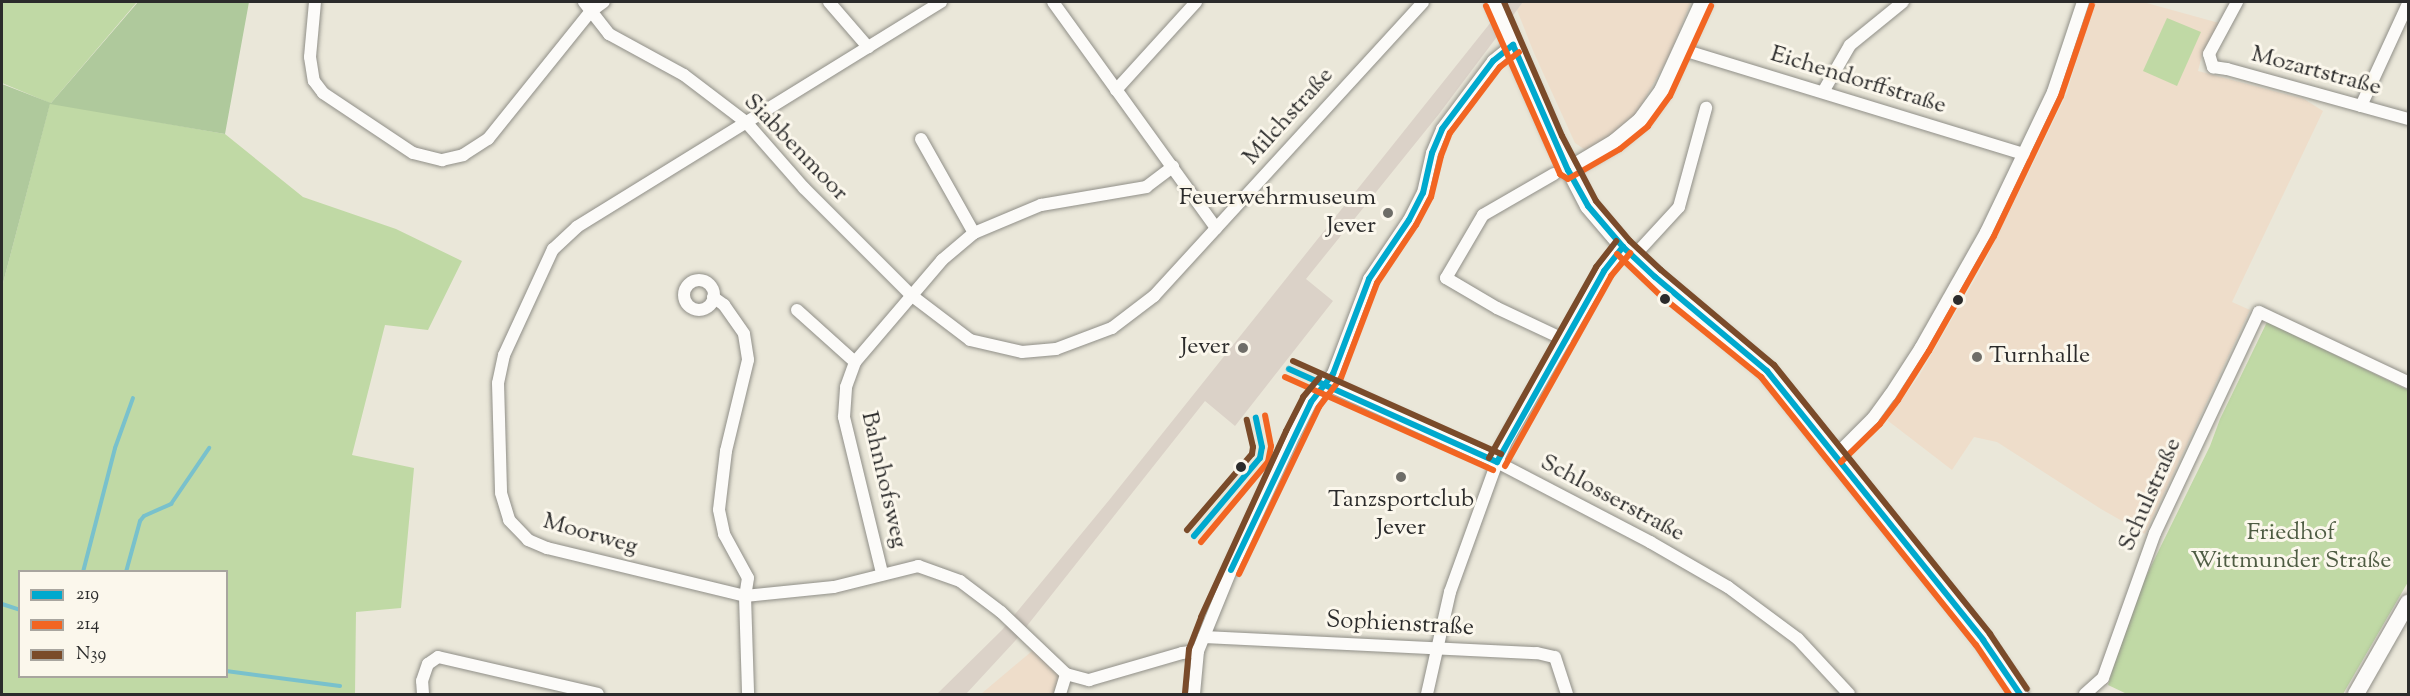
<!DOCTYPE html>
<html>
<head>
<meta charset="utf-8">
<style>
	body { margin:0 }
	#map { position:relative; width:2410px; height:696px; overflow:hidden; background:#eae7d9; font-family:"Sorts Mill Goudy",serif }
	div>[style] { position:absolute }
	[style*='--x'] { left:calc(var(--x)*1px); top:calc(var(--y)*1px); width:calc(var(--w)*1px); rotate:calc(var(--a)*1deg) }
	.built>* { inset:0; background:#eeddca }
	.industrial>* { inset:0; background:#dbd2c8 }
	.green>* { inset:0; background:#c0d9a5 }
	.forest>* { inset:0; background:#afc99c }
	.stream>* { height:4px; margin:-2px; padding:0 2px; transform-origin:2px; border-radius:2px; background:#79c1cc }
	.roads { filter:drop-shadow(0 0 2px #908f88) drop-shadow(0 0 2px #908f88) }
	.street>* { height:12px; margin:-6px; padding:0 6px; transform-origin:6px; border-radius:6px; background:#fcfbf9 }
	.street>.ring { margin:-6px; padding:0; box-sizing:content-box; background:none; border:12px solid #fcfbf9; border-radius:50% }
	.secondary>* { height:16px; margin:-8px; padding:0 8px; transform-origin:8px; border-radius:8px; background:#fcfbf9 }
	.bus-1>* { height:6px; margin:-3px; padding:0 3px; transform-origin:3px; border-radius:3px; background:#00a9ce }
	.bus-2>* { height:6px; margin:-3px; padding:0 3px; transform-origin:3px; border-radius:3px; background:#f26522 }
	.bus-3>* { height:6px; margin:-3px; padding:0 3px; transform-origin:3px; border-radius:3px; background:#7a4b2a }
	.dots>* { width:16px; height:16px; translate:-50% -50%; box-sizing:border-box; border:3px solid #fbf7ec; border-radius:50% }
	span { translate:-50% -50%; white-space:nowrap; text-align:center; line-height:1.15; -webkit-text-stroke:6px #fbf7ec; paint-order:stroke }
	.street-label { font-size:24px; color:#2b2b2b }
	.poi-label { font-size:24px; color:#2b2b2b }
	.right { translate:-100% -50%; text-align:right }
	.left { translate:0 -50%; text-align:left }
	.park-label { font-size:24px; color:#4e5c43 }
	.frame { position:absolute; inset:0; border:3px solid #2b2b2b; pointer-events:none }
	.legend { position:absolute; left:18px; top:570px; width:210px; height:108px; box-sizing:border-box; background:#fbf7ec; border:2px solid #a8a59f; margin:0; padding:8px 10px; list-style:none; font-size:18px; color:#2b2b2b }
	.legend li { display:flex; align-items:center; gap:12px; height:30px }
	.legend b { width:30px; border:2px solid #a8a59f }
</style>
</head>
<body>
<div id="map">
	<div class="built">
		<i style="clip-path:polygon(1523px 2px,1691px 2px,1669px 56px,1634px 118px,1615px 135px,1587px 151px,1575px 143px,1534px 53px,1517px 10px)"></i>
		<i style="clip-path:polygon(2094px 2px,2143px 2px,2219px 23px,2202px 55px,2198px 71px,2304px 99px,2323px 111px,2232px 302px,2250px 310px,2145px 534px,2101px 509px,1997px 442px,1974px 437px,1952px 470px,1887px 420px,1919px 376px,1981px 269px,2034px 162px,2067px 93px)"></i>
		<i style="clip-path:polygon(1038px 646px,1066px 674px,1060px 694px,981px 694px)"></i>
	</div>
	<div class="industrial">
		<i style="clip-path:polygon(1507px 2px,1523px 2px,1439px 114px,1306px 279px,1333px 301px,1235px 426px,1205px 401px,1015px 641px,966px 694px,937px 694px,1002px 630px,1110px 499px)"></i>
	</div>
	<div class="green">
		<i style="clip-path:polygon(evenodd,2px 2px,137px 2px,51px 103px,225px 134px,303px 197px,396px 229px,462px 261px,428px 330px,385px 325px,352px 455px,414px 468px,401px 608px,356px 612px,355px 694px,2px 694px,2px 287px,50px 103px,2px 83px,2px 2px,20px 572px,226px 572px,226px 676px,20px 676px,20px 572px)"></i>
		<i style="clip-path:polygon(2167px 18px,2201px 32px,2177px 86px,2143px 71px)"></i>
		<i style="clip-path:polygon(2267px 322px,2408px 390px,2408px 582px,2343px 694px,2127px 694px,2108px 685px,2131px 607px,2210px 446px,2220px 419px)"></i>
	</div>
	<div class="forest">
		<i style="clip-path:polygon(138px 2px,249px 2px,225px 134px,50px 104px,2px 287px,2px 84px,51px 103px)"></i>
	</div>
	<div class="stream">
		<i style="--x:83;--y:572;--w:128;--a:-75.5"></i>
		<i style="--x:115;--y:448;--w:53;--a:-70.2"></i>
		<i style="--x:126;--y:572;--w:53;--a:-74.6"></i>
		<i style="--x:140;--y:521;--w:6;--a:-51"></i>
		<i style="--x:144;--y:516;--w:30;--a:-24"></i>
		<i style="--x:171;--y:504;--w:68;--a:-55.8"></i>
		<i style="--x:2;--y:604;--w:19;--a:18"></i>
		<i style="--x:226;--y:671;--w:115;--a:7.5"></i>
	</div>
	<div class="roads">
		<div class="street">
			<i style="--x:315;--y:2;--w:55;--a:95.2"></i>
			<i style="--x:310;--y:57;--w:24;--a:81"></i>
			<i style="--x:314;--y:81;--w:15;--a:53"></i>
			<i style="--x:323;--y:93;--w:108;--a:33.7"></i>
			<i style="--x:413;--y:153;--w:30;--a:14"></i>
			<i style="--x:442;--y:160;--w:22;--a:-13"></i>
			<i style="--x:463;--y:155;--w:30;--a:-33"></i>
			<i style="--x:488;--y:139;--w:163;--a:-51.2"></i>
			<i style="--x:590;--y:12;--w:17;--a:-36"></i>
			<i style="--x:584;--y:2;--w:41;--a:52"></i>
			<i style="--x:609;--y:34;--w:85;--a:28.7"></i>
			<i style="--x:684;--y:75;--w:78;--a:37.2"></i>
			<i style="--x:746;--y:122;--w:88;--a:48.7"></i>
			<i style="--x:804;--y:188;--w:151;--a:45"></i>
			<i style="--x:911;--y:295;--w:74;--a:37.3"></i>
			<i style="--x:970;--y:340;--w:53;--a:13"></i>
			<i style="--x:1022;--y:352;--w:34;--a:-5"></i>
			<i style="--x:1056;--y:349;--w:60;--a:-20.6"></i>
			<i style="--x:1112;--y:328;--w:53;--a:-37.3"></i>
			<i style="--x:1154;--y:296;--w:398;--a:-47.5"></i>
			<i style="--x:829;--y:2;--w:60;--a:49.1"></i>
			<i style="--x:941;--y:2;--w:428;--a:148.3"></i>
			<i style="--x:577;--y:227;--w:33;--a:137"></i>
			<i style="--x:553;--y:249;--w:117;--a:114.8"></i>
			<i style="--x:504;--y:355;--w:29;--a:102"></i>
			<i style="--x:498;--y:383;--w:110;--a:88.4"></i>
			<i style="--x:501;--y:493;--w:28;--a:73"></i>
			<i style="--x:509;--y:520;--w:28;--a:46"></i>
			<i style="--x:528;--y:540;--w:21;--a:23"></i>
			<i style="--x:547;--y:548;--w:204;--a:13.6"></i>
			<i style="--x:745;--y:596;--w:89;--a:-5.8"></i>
			<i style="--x:834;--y:587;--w:87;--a:-14"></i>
			<i style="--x:918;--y:566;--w:45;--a:19.7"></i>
			<i style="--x:960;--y:581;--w:51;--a:37.1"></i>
			<i style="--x:1001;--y:612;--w:90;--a:43.6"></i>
			<i style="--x:1053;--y:2;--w:279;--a:54.2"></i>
			<i style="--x:2237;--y:2;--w:59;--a:118.3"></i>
			<i style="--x:2209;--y:54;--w:14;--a:73"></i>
			<i style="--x:2213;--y:67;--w:14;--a:8"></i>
			<i style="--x:2227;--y:69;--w:188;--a:15.4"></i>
			<i style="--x:1680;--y:49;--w:360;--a:17"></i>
			<i style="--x:1116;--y:90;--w:119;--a:-47.7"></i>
			<i style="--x:1823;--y:92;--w:54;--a:-60.1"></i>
			<i style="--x:1850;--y:45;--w:68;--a:-39.1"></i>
			<i style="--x:2361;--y:106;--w:112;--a:-65.3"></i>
			<i style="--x:921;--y:139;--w:108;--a:60.6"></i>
			<i style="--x:1554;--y:174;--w:82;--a:150"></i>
			<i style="--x:1483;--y:215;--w:73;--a:120.4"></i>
			<i style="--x:1446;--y:278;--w:59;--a:30.5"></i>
			<i style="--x:1497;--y:308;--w:75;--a:25.2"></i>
			<i style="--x:1633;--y:257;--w:68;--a:-47.4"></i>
			<i style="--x:1679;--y:207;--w:103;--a:-74.7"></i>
			<i class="ring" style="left:684px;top:280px;width:18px;height:18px"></i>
			<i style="--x:713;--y:297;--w:14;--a:36"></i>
			<i style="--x:724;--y:305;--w:35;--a:55"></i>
			<i style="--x:744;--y:334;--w:26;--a:81"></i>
			<i style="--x:748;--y:360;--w:94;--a:103.6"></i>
			<i style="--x:726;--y:451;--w:59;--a:96.8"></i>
			<i style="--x:719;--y:510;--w:25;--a:78"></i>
			<i style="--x:724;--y:534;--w:50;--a:61.4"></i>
			<i style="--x:748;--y:578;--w:18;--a:99"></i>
			<i style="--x:745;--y:596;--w:98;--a:88.2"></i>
			<i style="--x:797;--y:310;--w:78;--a:41.9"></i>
			<i style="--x:1326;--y:384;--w:188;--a:24.5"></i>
			<i style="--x:1497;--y:462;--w:173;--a:27.6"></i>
			<i style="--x:1650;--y:542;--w:90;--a:30"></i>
			<i style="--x:1728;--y:587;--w:87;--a:36.6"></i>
			<i style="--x:1798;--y:639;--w:75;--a:47.2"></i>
			<i style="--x:1835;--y:456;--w:54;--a:-45"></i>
			<i style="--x:1873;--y:418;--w:29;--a:-54"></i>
			<i style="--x:1890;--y:395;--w:57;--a:-57.1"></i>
			<i style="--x:1921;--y:347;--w:132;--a:-60.5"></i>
			<i style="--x:1986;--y:232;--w:155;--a:-64.4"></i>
			<i style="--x:2053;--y:92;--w:95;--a:-71.6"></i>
			<i style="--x:882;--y:573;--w:161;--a:-103.7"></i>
			<i style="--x:844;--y:417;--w:30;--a:-86"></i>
			<i style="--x:846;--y:387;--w:27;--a:-70"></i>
			<i style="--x:855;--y:362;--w:134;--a:-49.5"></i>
			<i style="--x:942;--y:260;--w:42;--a:-40.2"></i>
			<i style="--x:974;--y:233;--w:73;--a:-22.7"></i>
			<i style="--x:1041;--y:205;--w:107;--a:-9.7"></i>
			<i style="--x:1146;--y:187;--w:34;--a:-37"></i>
			<i style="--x:1204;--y:637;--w:333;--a:2.8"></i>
			<i style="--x:1537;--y:653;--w:18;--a:13"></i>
			<i style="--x:1555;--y:657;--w:39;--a:72"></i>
			<i style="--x:1066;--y:674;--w:24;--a:15"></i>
			<i style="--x:1089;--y:680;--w:97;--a:-16.2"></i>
			<i style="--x:1182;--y:653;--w:16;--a:-7"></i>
			<i style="--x:423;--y:694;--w:13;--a:-94"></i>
			<i style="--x:422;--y:681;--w:18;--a:-71"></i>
			<i style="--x:428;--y:664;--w:12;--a:-35"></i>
			<i style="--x:438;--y:657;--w:164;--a:13"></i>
			<i style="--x:1060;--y:694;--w:21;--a:-73"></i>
			<i style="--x:1194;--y:694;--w:43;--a:-84.7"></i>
			<i style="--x:1198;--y:651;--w:87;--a:-67.8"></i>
			<i style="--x:1231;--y:570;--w:149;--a:-65"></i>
			<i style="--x:1294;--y:435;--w:37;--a:-63"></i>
			<i style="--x:1311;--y:402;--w:36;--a:-52"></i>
			<i style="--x:1333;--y:374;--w:102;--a:-69.2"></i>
			<i style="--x:1369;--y:279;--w:71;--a:-55.9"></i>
			<i style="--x:1409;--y:220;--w:30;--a:-63"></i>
			<i style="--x:1423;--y:193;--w:41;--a:-77.3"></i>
			<i style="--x:1432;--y:153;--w:26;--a:-67"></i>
			<i style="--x:1442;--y:129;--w:85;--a:-53.1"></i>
			<i style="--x:1493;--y:61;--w:26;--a:-39"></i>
			<i style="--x:1427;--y:694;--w:105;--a:-77.3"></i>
			<i style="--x:1450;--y:592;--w:138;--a:-70.1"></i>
			<i style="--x:1497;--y:462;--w:24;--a:-66"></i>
			<i style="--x:1507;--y:440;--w:195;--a:-60.1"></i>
			<i style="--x:1604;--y:271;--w:31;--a:-52"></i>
			<i style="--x:2085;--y:694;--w:24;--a:-42"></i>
			<i style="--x:2103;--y:678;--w:154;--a:-70.3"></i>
			<i style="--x:2155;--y:533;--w:244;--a:-64.8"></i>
			<i style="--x:2259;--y:312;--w:165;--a:25.2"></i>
		</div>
		<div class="secondary">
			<i style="--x:1494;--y:2;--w:150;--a:66.5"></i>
			<i style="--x:1554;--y:140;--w:74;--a:62.7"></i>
			<i style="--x:1588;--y:206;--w:54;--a:49.5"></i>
			<i style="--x:1623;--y:247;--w:44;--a:43.2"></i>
			<i style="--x:1655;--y:277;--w:146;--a:40"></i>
			<i style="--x:1767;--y:371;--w:345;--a:51.2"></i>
			<i style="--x:1983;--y:640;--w:65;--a:55.6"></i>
			<i style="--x:1568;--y:170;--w:55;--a:-30.8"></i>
			<i style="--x:1615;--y:142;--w:34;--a:-40"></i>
			<i style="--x:1641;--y:120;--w:36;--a:-54"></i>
			<i style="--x:1662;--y:91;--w:98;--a:-65.3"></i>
			<i style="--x:2356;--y:694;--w:105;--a:-60.3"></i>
		</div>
	</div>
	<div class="bus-1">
		<i style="--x:1513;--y:45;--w:137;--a:66.3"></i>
		<i style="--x:1568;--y:170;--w:41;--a:60.9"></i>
		<i style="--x:1588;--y:206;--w:54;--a:49.5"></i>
		<i style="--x:1623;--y:247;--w:44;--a:43.2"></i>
		<i style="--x:1655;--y:277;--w:146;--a:40"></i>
		<i style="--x:1767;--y:371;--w:345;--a:51.2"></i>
		<i style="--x:1983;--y:640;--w:65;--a:55.6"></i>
		<i style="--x:1289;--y:369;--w:228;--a:24.1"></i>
		<i style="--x:1497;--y:462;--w:219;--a:-60.7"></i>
		<i style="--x:1604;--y:271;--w:31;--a:-52"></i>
		<i style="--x:1194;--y:536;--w:102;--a:-49.8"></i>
		<i style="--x:1260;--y:458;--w:11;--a:-80"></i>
		<i style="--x:1262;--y:447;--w:30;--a:-102"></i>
		<i style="--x:1231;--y:570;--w:186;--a:-64.5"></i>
		<i style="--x:1311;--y:402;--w:36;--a:-52"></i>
		<i style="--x:1333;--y:374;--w:102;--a:-69.2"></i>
		<i style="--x:1369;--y:279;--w:71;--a:-55.9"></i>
		<i style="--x:1409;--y:220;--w:30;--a:-63"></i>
		<i style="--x:1423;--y:193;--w:41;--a:-77.3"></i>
		<i style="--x:1432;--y:153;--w:26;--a:-67"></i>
		<i style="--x:1442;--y:129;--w:85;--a:-53.1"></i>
		<i style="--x:1493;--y:61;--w:26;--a:-39"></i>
	</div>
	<div class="bus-2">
		<i style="--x:1486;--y:6;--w:184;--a:66.2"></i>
		<i style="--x:1560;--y:174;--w:9;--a:32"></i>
		<i style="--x:1568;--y:179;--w:60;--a:-30"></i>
		<i style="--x:1620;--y:149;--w:36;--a:-39"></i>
		<i style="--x:1648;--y:126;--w:37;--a:-54"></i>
		<i style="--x:1670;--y:96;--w:99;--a:-65.5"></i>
		<i style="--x:1617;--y:254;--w:61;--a:43.7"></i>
		<i style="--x:1661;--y:296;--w:129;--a:39"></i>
		<i style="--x:1761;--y:377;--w:344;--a:51.3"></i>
		<i style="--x:1976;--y:645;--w:59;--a:56"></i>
		<i style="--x:1285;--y:377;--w:228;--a:24.1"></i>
		<i style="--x:1841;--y:462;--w:54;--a:-44.3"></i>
		<i style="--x:1880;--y:424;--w:30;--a:-53"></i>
		<i style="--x:1898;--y:400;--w:58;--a:-57.7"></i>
		<i style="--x:1929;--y:351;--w:132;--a:-60.5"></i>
		<i style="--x:1994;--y:236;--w:155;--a:-64.4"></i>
		<i style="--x:2061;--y:96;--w:96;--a:-71.2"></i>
		<i style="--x:1505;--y:466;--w:218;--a:-60.8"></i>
		<i style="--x:1611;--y:276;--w:30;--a:-50"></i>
		<i style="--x:1201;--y:542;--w:104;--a:-50.1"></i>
		<i style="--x:1268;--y:462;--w:16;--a:-79"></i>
		<i style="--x:1271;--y:446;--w:31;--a:-101"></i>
		<i style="--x:1239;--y:574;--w:185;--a:-64.4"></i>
		<i style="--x:1319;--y:407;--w:36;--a:-53"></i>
		<i style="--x:1341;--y:378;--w:102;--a:-69.2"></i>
		<i style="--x:1377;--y:283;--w:70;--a:-56.1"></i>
		<i style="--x:1416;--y:225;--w:32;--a:-62"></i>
		<i style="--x:1431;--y:197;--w:42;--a:-76.3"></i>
		<i style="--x:1441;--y:156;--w:25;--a:-69"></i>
		<i style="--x:1450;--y:133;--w:83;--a:-52.9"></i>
		<i style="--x:1500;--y:67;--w:24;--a:-38"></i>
	</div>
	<div class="bus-3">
		<i style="--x:1504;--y:2;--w:146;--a:66.6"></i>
		<i style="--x:1562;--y:136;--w:73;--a:62.4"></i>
		<i style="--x:1596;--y:201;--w:52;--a:49.6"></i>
		<i style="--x:1630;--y:241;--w:42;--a:43.1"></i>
		<i style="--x:1661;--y:270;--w:148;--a:40.1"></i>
		<i style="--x:1774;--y:365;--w:345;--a:51.2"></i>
		<i style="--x:1990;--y:634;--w:66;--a:56.1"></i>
		<i style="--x:1293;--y:361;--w:228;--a:24.1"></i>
		<i style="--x:1489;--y:458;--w:219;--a:-60.7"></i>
		<i style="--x:1596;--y:267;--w:33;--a:-52"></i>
		<i style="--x:1187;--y:530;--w:100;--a:-49.5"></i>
		<i style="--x:1252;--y:454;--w:7;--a:-82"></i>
		<i style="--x:1253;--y:447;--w:28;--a:-103"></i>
		<i style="--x:1185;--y:693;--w:44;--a:-84.8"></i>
		<i style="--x:1189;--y:649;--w:34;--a:-69"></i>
		<i style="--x:1201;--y:617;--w:205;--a:-65.4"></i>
		<i style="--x:1286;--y:431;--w:38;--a:-63"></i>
		<i style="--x:1303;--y:397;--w:25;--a:-50"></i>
	</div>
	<div class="dots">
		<i style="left:1388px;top:213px;background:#6e6d68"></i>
		<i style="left:1665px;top:299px;background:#2b2b2b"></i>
		<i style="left:1958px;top:300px;background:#2b2b2b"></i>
		<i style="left:1243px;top:348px;background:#6e6d68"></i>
		<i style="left:1977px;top:357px;background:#6e6d68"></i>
		<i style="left:1241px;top:467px;background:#2b2b2b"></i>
		<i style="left:1401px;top:477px;background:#6e6d68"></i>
	</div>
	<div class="street-label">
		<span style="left:2316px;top:72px;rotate:15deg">Mozartstraße</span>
		<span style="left:1858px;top:81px;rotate:17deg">Eichendorffstraße</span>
		<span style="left:1289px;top:117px;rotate:-48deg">Milchstraße</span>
		<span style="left:795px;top:148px;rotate:46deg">Siabbenmoor</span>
		<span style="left:883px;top:480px;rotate:77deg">Bahnhofsweg</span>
		<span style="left:2151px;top:495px;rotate:-66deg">Schulstraße</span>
		<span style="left:1612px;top:499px;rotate:28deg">Schlosserstraße</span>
		<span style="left:590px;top:535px;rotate:16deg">Moorweg</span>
		<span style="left:1400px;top:625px;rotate:3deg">Sophienstraße</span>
	</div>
	<div class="poi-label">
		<span class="right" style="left:1376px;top:213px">Feuerwehrmuseum<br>Jever</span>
		<span class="right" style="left:1230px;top:348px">Jever</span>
		<span class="left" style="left:1989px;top:357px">Turnhalle</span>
		<span style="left:1401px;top:515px">Tanzsportclub<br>Jever</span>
	</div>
	<div class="park-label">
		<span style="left:2291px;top:548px">Friedhof<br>Wittmunder Straße</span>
	</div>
	<div class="frame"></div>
	<ul class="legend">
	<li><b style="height:8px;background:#00a9ce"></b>219</li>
	<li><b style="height:8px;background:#f26522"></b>214</li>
	<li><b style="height:8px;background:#7a4b2a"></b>N39</li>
	</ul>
</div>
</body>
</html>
